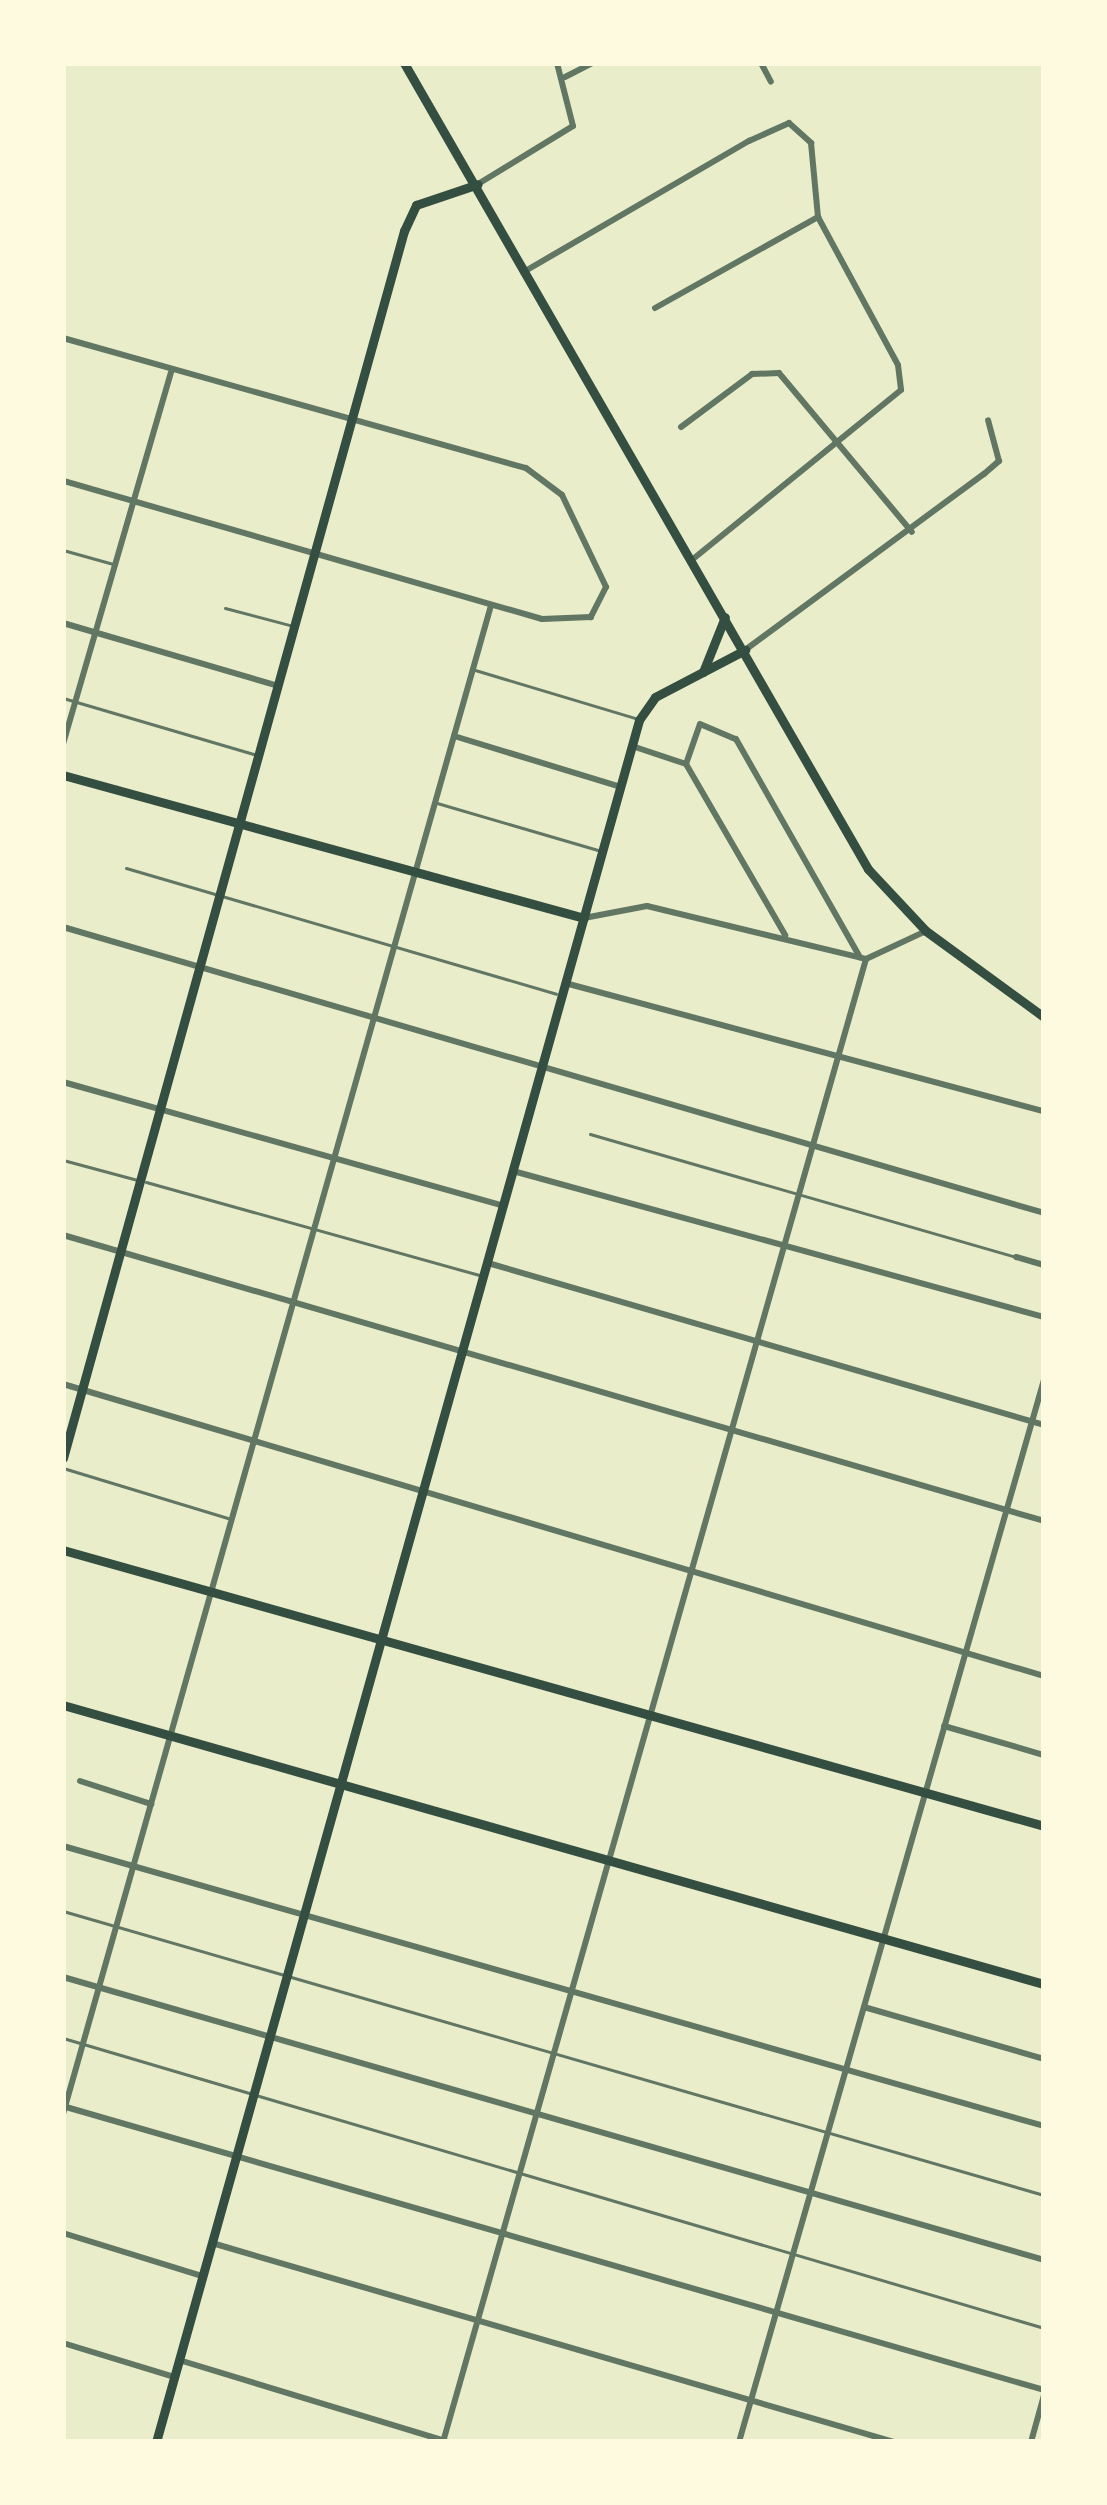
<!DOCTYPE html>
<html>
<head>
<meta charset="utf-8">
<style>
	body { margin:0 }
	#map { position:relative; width:1107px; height:2505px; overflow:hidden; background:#e9edc9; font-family:Cabin,sans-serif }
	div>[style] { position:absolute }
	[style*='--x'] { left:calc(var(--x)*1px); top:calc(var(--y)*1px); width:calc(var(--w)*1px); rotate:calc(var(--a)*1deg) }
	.service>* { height:3px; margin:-1.5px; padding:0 1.5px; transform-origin:1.5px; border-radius:1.5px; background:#617663 }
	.minor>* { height:6px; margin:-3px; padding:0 3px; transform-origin:3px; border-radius:3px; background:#617663 }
	.secondary>* { height:9px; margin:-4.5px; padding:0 4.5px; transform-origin:4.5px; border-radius:4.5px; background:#344e41 }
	span { translate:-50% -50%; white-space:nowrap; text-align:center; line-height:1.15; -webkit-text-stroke:9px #fefae0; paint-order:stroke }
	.frame { position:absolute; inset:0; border:66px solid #fefae0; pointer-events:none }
</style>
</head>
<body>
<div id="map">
	<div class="service">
		<i style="--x:63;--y:550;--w:52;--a:15.6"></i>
		<i style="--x:225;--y:608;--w:70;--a:14.8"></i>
		<i style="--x:475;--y:670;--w:170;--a:16.7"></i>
		<i style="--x:63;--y:698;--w:202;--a:16.4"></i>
		<i style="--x:437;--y:803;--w:171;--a:16.3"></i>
		<i style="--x:126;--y:868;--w:448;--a:16.3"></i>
		<i style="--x:590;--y:1134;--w:442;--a:16.1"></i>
		<i style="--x:63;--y:1160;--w:77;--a:15.1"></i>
		<i style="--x:146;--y:1182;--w:345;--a:15.6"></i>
		<i style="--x:63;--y:1468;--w:172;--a:16.9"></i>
		<i style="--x:63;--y:1911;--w:1021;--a:16.15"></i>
		<i style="--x:63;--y:2038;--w:1023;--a:16.47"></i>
	</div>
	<div class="minor">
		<i style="--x:761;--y:63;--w:21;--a:62"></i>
		<i style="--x:565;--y:77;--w:30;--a:-27"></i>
		<i style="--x:478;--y:184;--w:111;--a:-31.4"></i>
		<i style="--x:573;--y:126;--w:65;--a:-104.3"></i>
		<i style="--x:527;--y:270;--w:257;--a:-30.2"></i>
		<i style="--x:749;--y:141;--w:44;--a:-24.2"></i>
		<i style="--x:789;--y:123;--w:30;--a:42"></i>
		<i style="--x:811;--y:143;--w:74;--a:84.6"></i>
		<i style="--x:818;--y:217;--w:168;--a:61.6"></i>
		<i style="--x:898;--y:365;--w:25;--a:83"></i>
		<i style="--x:901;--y:390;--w:268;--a:140.9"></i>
		<i style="--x:655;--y:308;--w:187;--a:-29.2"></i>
		<i style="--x:63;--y:338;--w:481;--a:15.7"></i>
		<i style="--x:526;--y:468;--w:45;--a:36.9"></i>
		<i style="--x:562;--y:495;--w:102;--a:64.4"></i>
		<i style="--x:606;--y:587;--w:34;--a:117"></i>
		<i style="--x:591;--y:617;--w:49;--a:177.7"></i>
		<i style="--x:542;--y:619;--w:498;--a:-163.9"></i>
		<i style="--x:681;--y:427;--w:89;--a:-36.7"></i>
		<i style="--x:752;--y:374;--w:27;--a:-2"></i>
		<i style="--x:779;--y:373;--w:207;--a:50.1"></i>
		<i style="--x:63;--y:623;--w:224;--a:16.3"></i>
		<i style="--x:745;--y:650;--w:297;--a:-36.4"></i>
		<i style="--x:984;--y:474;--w:20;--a:-41"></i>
		<i style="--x:999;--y:461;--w:42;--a:-105"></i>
		<i style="--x:454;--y:736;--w:175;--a:17"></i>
		<i style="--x:63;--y:744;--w:387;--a:-73.8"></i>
		<i style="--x:632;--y:746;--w:57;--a:18.4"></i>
		<i style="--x:686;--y:764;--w:198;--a:59.9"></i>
		<i style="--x:686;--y:764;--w:42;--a:-70.7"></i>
		<i style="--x:700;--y:724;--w:39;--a:23"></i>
		<i style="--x:736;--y:739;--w:251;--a:60.4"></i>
		<i style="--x:584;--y:918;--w:64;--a:-10.8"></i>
		<i style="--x:647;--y:906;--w:225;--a:13.6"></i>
		<i style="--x:866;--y:959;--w:66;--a:-25"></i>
		<i style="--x:63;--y:927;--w:1022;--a:16.25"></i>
		<i style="--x:565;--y:983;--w:496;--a:15"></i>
		<i style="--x:63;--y:1082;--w:457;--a:15.7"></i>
		<i style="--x:513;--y:1171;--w:551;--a:15.37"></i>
		<i style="--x:63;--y:1235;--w:1022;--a:16.25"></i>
		<i style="--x:1016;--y:1257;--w:29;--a:16"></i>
		<i style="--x:488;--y:1263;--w:579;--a:16.24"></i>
		<i style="--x:63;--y:1384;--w:1024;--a:16.58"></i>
		<i style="--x:944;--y:1726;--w:104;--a:16.2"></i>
		<i style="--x:80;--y:1781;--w:75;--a:17.9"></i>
		<i style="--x:63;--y:1846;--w:1020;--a:15.93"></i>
		<i style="--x:63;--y:1977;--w:1021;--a:16.09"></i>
		<i style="--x:864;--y:2007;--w:187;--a:16.1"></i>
		<i style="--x:66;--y:2107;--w:1018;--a:16.14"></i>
		<i style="--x:63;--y:2114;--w:1568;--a:-74.16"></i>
		<i style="--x:63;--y:2233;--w:145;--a:17.2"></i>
		<i style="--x:212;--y:2243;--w:710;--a:16.27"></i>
		<i style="--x:63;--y:2343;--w:116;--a:17"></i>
		<i style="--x:179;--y:2360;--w:278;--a:16.9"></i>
		<i style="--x:443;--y:2442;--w:1542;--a:-74.08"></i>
		<i style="--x:739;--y:2442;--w:1105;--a:-73.98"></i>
		<i style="--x:1031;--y:2442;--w:49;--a:-74.5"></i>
	</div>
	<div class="secondary">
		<i style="--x:404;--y:63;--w:930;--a:60.07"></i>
		<i style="--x:868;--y:869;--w:85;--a:46.9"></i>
		<i style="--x:926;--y:931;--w:146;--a:36.1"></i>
		<i style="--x:703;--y:672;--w:59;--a:-68.2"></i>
		<i style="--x:63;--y:775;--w:540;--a:15.35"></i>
		<i style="--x:63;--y:1458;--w:1274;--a:-74.47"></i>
		<i style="--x:404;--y:231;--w:29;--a:-65"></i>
		<i style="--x:416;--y:205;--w:65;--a:-18.7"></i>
		<i style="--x:63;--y:1550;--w:1019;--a:15.71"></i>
		<i style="--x:63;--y:1705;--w:1020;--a:15.88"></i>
		<i style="--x:156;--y:2442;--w:1788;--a:-74.33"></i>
		<i style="--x:639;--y:720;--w:28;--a:-55"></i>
		<i style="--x:655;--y:697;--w:102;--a:-27.6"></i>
	</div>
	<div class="frame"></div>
</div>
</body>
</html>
